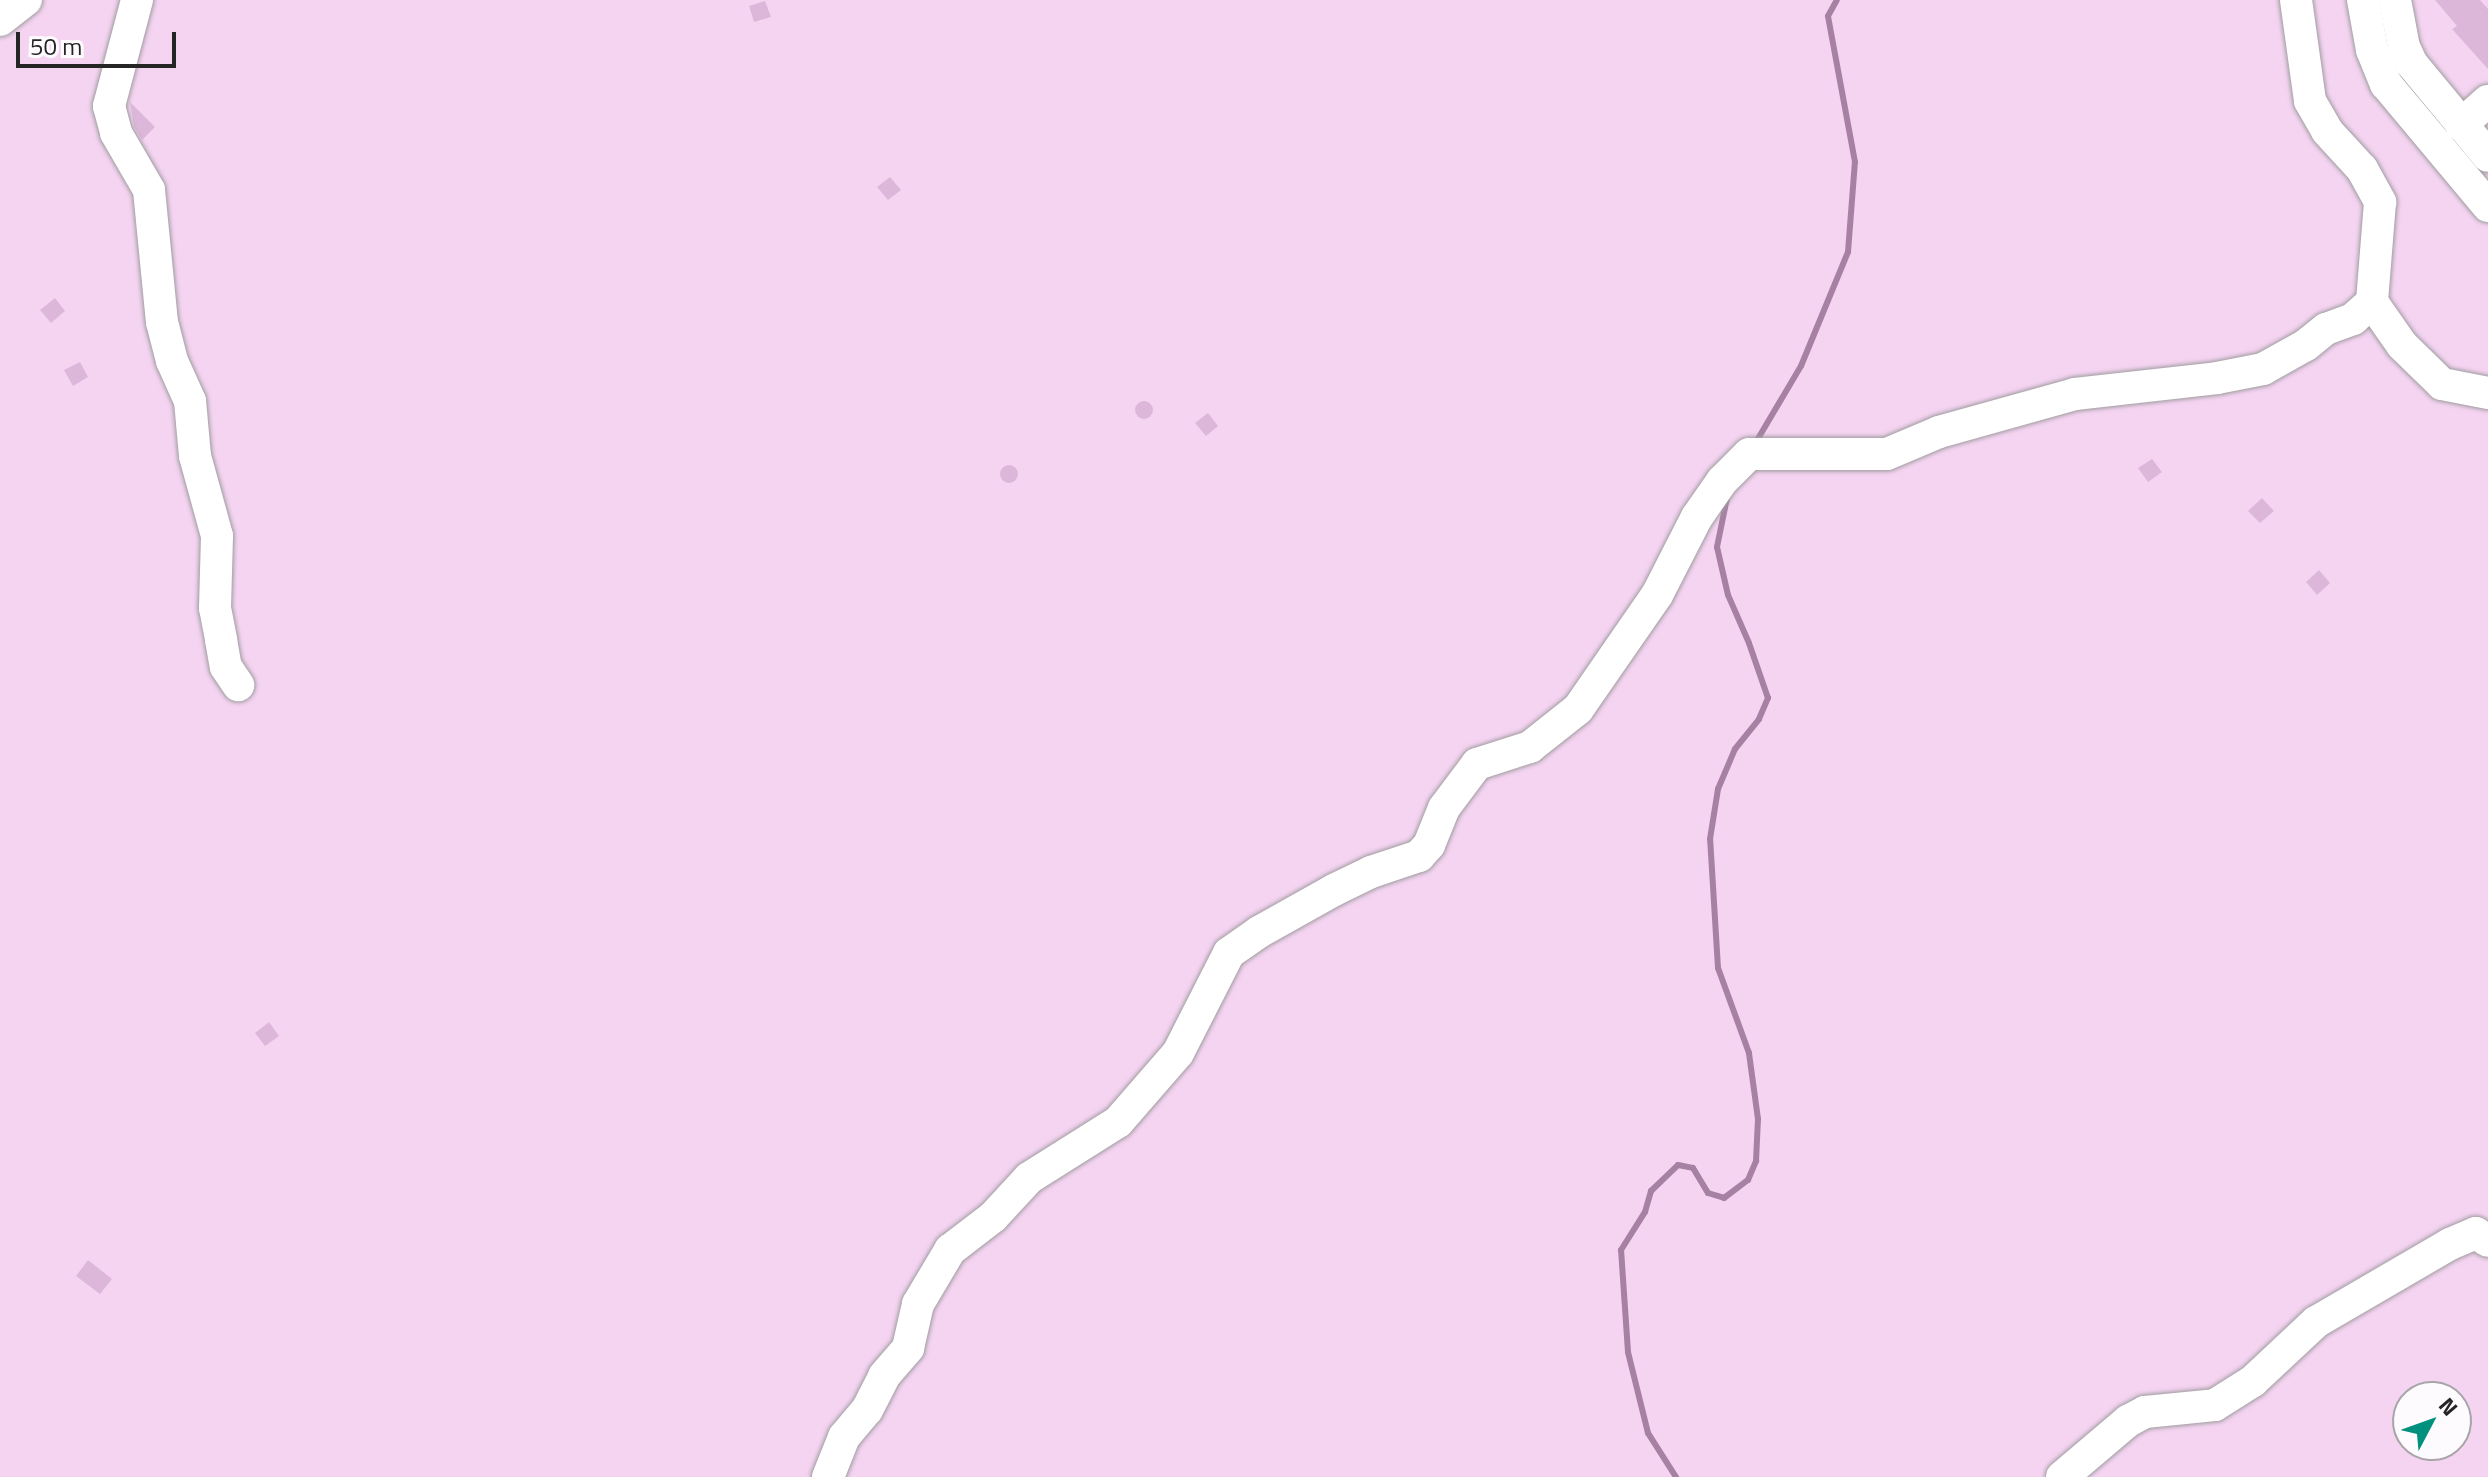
<!DOCTYPE html>
<html>
<head>
<meta charset="utf-8">
<style>
	body { margin:0 }
	#map { position:relative; width:2488px; height:1477px; overflow:hidden; background:#f1edf0; font-family:"Titillium Web",sans-serif }
	div>[style] { position:absolute }
	[style*='--x'] { left:calc(var(--x)*1px); top:calc(var(--y)*1px); width:calc(var(--w)*1px); rotate:calc(var(--a)*1deg) }
	.green>* { inset:0; background:#f5d4f2 }
	.stream>* { height:6px; margin:-3px; padding:0 3px; transform-origin:3px; border-radius:3px; background:#a681a3 }
	.building>* { inset:0; background:#ddb7da }
	.round { border-radius:50% }
	.roads { filter:drop-shadow(0 0 2px #a09da0) drop-shadow(0 0 2px #a09da0) }
	.minor>* { height:32px; margin:-16px; padding:0 16px; transform-origin:16px; border-radius:16px; background:#fff }
	span { translate:-50% -50%; white-space:nowrap; text-align:center; line-height:1.15; -webkit-text-stroke:6px #fefbfe; paint-order:stroke }
	.north { position:absolute; left:2392px; top:1381px; width:80px; height:80px; box-sizing:border-box; background:#fefbfe; border:2px solid #a8a5a8; border-radius:50%; rotate:49deg; font-size:22px; font-weight:700; line-height:32px; text-align:center; color:#262526 }
	.north::after { content:''; display:block; margin:auto; width:28px; height:36px; background:#00917e; clip-path:polygon(50% 0,100% 100%,50% 72%,0 100%) }
	.scale { position:absolute; left:16px; top:32px; width:160px; height:36px; box-sizing:border-box; border:4px solid #262526; border-top:0; padding-left:10px; font-size:24px; line-height:28px; white-space:nowrap; color:#262526; -webkit-text-stroke:6px #fefbfe; paint-order:stroke }
</style>
</head>
<body>
<div id="map">
	<div class="green">
		<i style="clip-path:polygon(evenodd,0 0,2488px 0,2488px 1477px,0 1477px,0 0,2408px 1397px,2456px 1397px,2456px 1445px,2408px 1445px,2408px 1397px)"></i>
	</div>
	<div class="stream">
		<i style="--x:1756;--y:442;--w:88;--a:-59.4"></i>
		<i style="--x:1801;--y:366;--w:123;--a:-67.6"></i>
		<i style="--x:1848;--y:252;--w:90;--a:-85.6"></i>
		<i style="--x:1855;--y:162;--w:148;--a:-100.5"></i>
		<i style="--x:1828;--y:16;--w:18;--a:-61"></i>
		<i style="--x:1676;--y:1477;--w:52;--a:-122.5"></i>
		<i style="--x:1648;--y:1433;--w:83;--a:-103.9"></i>
		<i style="--x:1628;--y:1352;--w:102;--a:-93.9"></i>
		<i style="--x:1621;--y:1250;--w:45;--a:-57.7"></i>
		<i style="--x:1645;--y:1212;--w:22;--a:-74"></i>
		<i style="--x:1651;--y:1191;--w:37;--a:-44"></i>
		<i style="--x:1678;--y:1165;--w:15;--a:11"></i>
		<i style="--x:1693;--y:1168;--w:29;--a:59"></i>
		<i style="--x:1708;--y:1193;--w:17;--a:17"></i>
		<i style="--x:1724;--y:1198;--w:30;--a:-37"></i>
		<i style="--x:1748;--y:1180;--w:21;--a:-67"></i>
		<i style="--x:1756;--y:1161;--w:42;--a:-87.3"></i>
		<i style="--x:1758;--y:1119;--w:67;--a:-97.8"></i>
		<i style="--x:1749;--y:1053;--w:90;--a:-110"></i>
		<i style="--x:1718;--y:968;--w:129;--a:-93.5"></i>
		<i style="--x:1710;--y:839;--w:51;--a:-80.9"></i>
		<i style="--x:1718;--y:789;--w:43;--a:-67"></i>
		<i style="--x:1735;--y:749;--w:38;--a:-51"></i>
		<i style="--x:1759;--y:719;--w:23;--a:-67"></i>
		<i style="--x:1768;--y:698;--w:58;--a:-109.1"></i>
		<i style="--x:1749;--y:643;--w:52;--a:-113.6"></i>
		<i style="--x:1728;--y:595;--w:49;--a:-102.9"></i>
		<i style="--x:1717;--y:547;--w:50;--a:-78.5"></i>
	</div>
	<div class="building">
		<i style="clip-path:polygon(2435px 0,2480px 0,2488px 9px,2488px 69px,2452px 29px,2457px 26px)"></i>
		<i style="clip-path:polygon(765px 1px,771px 17px,754px 22px,749px 6px)"></i>
		<i style="clip-path:polygon(130px 102px,155px 127px,142px 140px,134px 126px)"></i>
		<i style="clip-path:polygon(890px 177px,901px 190px,888px 200px,877px 187px)"></i>
		<i style="clip-path:polygon(55px 298px,65px 311px,51px 323px,40px 310px)"></i>
		<i style="clip-path:polygon(80px 362px,88px 377px,73px 386px,64px 370px)"></i>
		<i class="round" style="left:1135px;top:401px;width:18px;height:18px"></i>
		<i style="clip-path:polygon(1208px 413px,1218px 426px,1206px 436px,1195px 423px)"></i>
		<i style="clip-path:polygon(2152px 459px,2162px 472px,2148px 482px,2138px 468px)"></i>
		<i class="round" style="left:1000px;top:465px;width:18px;height:18px"></i>
		<i style="clip-path:polygon(2262px 498px,2274px 511px,2260px 523px,2248px 511px)"></i>
		<i style="clip-path:polygon(2319px 570px,2330px 583px,2317px 595px,2306px 582px)"></i>
		<i style="clip-path:polygon(269px 1022px,279px 1036px,265px 1046px,255px 1033px)"></i>
		<i style="clip-path:polygon(88px 1260px,112px 1279px,100px 1294px,76px 1276px)"></i>
	</div>
	<div class="roads">
		<div class="minor">
			<i style="--x:137;--y:0;--w:110;--a:104.8"></i>
			<i style="--x:109;--y:106;--w:28;--a:75"></i>
			<i style="--x:116;--y:133;--w:66;--a:59.9"></i>
			<i style="--x:149;--y:190;--w:133;--a:84.4"></i>
			<i style="--x:162;--y:322;--w:40;--a:75.6"></i>
			<i style="--x:172;--y:361;--w:44;--a:65.8"></i>
			<i style="--x:190;--y:401;--w:55;--a:84.8"></i>
			<i style="--x:195;--y:456;--w:83;--a:74.6"></i>
			<i style="--x:217;--y:536;--w:72;--a:91.6"></i>
			<i style="--x:215;--y:608;--w:33;--a:79"></i>
			<i style="--x:221;--y:640;--w:27;--a:80"></i>
			<i style="--x:226;--y:667;--w:22;--a:56"></i>
			<i style="--x:2296;--y:0;--w:102;--a:82.1"></i>
			<i style="--x:2310;--y:101;--w:34;--a:60"></i>
			<i style="--x:2327;--y:131;--w:52;--a:47.4"></i>
			<i style="--x:2362;--y:169;--w:38;--a:61"></i>
			<i style="--x:2380;--y:202;--w:100;--a:94.6"></i>
			<i style="--x:2372;--y:302;--w:52;--a:55.1"></i>
			<i style="--x:2402;--y:345;--w:56;--a:44.3"></i>
			<i style="--x:2442;--y:384;--w:47;--a:11.1"></i>
			<i style="--x:2363;--y:0;--w:51;--a:79.8"></i>
			<i style="--x:2372;--y:50;--w:37;--a:68"></i>
			<i style="--x:2386;--y:84;--w:159;--a:50.1"></i>
			<i style="--x:2395;--y:0;--w:48;--a:79.2"></i>
			<i style="--x:2404;--y:47;--w:19;--a:65"></i>
			<i style="--x:2412;--y:64;--w:119;--a:50.4"></i>
			<i style="--x:0;--y:20;--w:33;--a:-38"></i>
			<i style="--x:2461;--y:125;--w:36;--a:-42"></i>
			<i style="--x:828;--y:1477;--w:43;--a:-68.2"></i>
			<i style="--x:844;--y:1437;--w:35;--a:-50"></i>
			<i style="--x:867;--y:1410;--w:38;--a:-63"></i>
			<i style="--x:884;--y:1376;--w:37;--a:-49"></i>
			<i style="--x:908;--y:1348;--w:45;--a:-77.2"></i>
			<i style="--x:918;--y:1304;--w:63;--a:-59.3"></i>
			<i style="--x:950;--y:1250;--w:54;--a:-37.5"></i>
			<i style="--x:993;--y:1217;--w:53;--a:-47.3"></i>
			<i style="--x:1029;--y:1178;--w:105;--a:-32.2"></i>
			<i style="--x:1118;--y:1122;--w:91;--a:-49"></i>
			<i style="--x:1178;--y:1053;--w:112;--a:-63"></i>
			<i style="--x:1229;--y:953;--w:37;--a:-35"></i>
			<i style="--x:1259;--y:932;--w:86;--a:-29.2"></i>
			<i style="--x:1334;--y:890;--w:41;--a:-25.9"></i>
			<i style="--x:1371;--y:872;--w:51;--a:-18.4"></i>
			<i style="--x:1419;--y:856;--w:15;--a:-48"></i>
			<i style="--x:1429;--y:845;--w:40;--a:-68"></i>
			<i style="--x:1444;--y:808;--w:55;--a:-53.1"></i>
			<i style="--x:1477;--y:764;--w:56;--a:-17.8"></i>
			<i style="--x:1530;--y:747;--w:61;--a:-38.4"></i>
			<i style="--x:1578;--y:709;--w:139;--a:-55.3"></i>
			<i style="--x:1657;--y:595;--w:88;--a:-62.9"></i>
			<i style="--x:1697;--y:517;--w:44;--a:-55.2"></i>
			<i style="--x:1722;--y:481;--w:38;--a:-45"></i>
			<i style="--x:1749;--y:454;--w:138;--a:0"></i>
			<i style="--x:1887;--y:454;--w:56;--a:-22.9"></i>
			<i style="--x:1939;--y:432;--w:141;--a:-15.6"></i>
			<i style="--x:2075;--y:394;--w:143;--a:-6.4"></i>
			<i style="--x:2217;--y:378;--w:47;--a:-11.1"></i>
			<i style="--x:2263;--y:369;--w:49;--a:-29.2"></i>
			<i style="--x:2306;--y:345;--w:26;--a:-39"></i>
			<i style="--x:2326;--y:329;--w:29;--a:-20"></i>
			<i style="--x:2353;--y:319;--w:25;--a:-42"></i>
			<i style="--x:2062;--y:1477;--w:87;--a:-40.3"></i>
			<i style="--x:2128;--y:1421;--w:19;--a:-28"></i>
			<i style="--x:2145;--y:1412;--w:70;--a:-5.7"></i>
			<i style="--x:2215;--y:1405;--w:45;--a:-32.3"></i>
			<i style="--x:2253;--y:1381;--w:86;--a:-43.1"></i>
			<i style="--x:2316;--y:1322;--w:155;--a:-30.2"></i>
			<i style="--x:2450;--y:1244;--w:28;--a:-23"></i>
			<i style="--x:2476;--y:1233;--w:14;--a:34"></i>
		</div>
	</div>
	<div class="north">N</div>
	<div class="scale">50 m</div>
</div>
</body>
</html>
